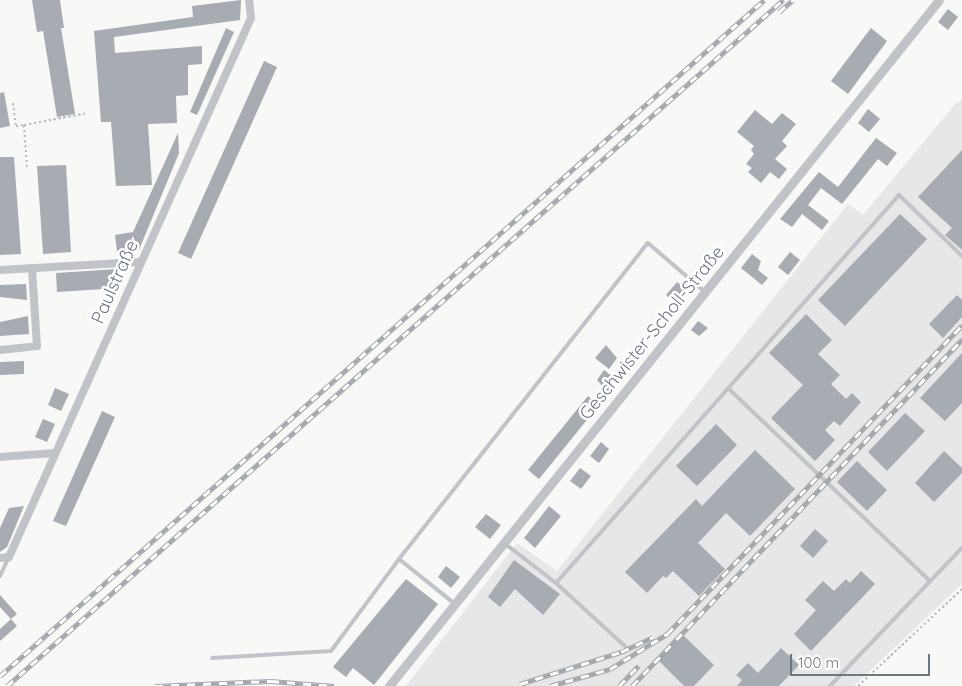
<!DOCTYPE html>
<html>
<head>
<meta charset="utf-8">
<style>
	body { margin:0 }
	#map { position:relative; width:962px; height:686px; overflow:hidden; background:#f8f8f6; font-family:Quicksand,sans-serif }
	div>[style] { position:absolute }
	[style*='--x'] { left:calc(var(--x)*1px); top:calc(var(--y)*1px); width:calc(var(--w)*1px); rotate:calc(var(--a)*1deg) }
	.built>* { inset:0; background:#e6e7e6 }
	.building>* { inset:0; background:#a6acb2 }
	.path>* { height:2px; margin-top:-1px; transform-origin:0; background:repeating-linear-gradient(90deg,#b8bbbe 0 2.5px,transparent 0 5px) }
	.service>* { height:4px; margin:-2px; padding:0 2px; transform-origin:2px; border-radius:2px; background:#c0c3c7 }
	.minor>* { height:8px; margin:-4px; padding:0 4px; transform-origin:4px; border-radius:4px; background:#c0c3c7 }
	.tertiary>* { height:9px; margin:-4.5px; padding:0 4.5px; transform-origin:4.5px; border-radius:4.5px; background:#c0c3c7 }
	.rail>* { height:4.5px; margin-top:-2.25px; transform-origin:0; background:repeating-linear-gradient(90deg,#fff 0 8px,#a2a7ac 0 16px); box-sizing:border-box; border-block:1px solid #a2a7ac }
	span { translate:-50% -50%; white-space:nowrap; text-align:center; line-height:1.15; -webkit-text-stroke:5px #fff; paint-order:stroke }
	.street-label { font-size:18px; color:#6b7783 }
	.scale { position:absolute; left:790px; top:654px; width:140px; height:22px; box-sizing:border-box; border:2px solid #6b7783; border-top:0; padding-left:6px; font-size:15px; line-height:18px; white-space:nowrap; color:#6b7783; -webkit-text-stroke:4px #fff; paint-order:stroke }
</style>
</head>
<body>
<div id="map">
	<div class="built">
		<i style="clip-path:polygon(962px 100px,962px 584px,854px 686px,406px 686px,517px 543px,557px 571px,848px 204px,863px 215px,956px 103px)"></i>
	</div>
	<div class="building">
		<i style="clip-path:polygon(32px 0,60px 0,64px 28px,61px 28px,75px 114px,57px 117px,43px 31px,37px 32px)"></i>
		<i style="clip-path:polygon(241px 0,240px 20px,114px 37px,115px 53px,202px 46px,202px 64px,188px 65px,188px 95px,176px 96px,177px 123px,148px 124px,152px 185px,116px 186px,111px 122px,101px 122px,94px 31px,193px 17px,192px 6px)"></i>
		<i style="clip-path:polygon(948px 9px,958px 17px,948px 30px,938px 22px)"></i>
		<i style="clip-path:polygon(226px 28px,234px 32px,197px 115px,190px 112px)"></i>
		<i style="clip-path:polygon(871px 28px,887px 41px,848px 94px,831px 81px)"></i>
		<i style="clip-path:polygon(264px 61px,277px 67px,191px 259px,178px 253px)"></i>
		<i style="clip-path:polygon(4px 92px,10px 126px,0 128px,0 93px)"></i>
		<i style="clip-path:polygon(868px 109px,880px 119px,869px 132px,858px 123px)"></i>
		<i style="clip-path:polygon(755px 110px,772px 124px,782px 113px,796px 124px,782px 141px,787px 146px,775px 159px,787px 169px,779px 179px,770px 172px,761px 183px,748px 172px,752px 168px,746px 164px,754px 154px,751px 150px,754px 146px,737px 132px)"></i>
		<i style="clip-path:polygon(178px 133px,179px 153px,139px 250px,117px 251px,115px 235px,133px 232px)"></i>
		<i style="clip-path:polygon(876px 138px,897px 153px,887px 166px,878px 159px,842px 204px,821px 188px,808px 205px,829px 221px,822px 230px,802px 214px,792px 227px,780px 219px,819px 172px,838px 187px)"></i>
		<i style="clip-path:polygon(962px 150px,962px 250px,945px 235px,952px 228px,918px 197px)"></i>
		<i style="clip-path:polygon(0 157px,14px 157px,21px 254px,0 255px)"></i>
		<i style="clip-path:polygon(66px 165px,71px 252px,43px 254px,37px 166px)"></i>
		<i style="clip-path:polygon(900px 214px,927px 239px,845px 326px,818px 300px)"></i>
		<i style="clip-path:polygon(790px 252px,800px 260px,788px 275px,778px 267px)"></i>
		<i style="clip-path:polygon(752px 254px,761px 261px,758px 270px,768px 278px,762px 285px,741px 268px)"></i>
		<i style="clip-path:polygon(118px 269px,119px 288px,57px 292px,56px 273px)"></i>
		<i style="clip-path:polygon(677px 282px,689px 291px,678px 305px,666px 295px)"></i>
		<i style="clip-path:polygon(26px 284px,27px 300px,0 297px,0 285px)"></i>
		<i style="clip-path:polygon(957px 295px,962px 300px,962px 317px,943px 338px,929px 324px)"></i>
		<i style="clip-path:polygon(806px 314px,832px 340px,818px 354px,840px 375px,831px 384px,846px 399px,852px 393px,861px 402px,840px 426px,834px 421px,825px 430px,835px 440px,815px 461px,771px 418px,803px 385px,769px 353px)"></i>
		<i style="clip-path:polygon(28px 316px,29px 334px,0 336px,0 322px)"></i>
		<i style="clip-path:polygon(698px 321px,708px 328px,699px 336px,691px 330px)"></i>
		<i style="clip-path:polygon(606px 345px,617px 358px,609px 369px,595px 358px)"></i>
		<i style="clip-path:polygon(962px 353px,962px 403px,945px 421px,920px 398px)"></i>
		<i style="clip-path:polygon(24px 361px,24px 374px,0 375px,0 362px)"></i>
		<i style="clip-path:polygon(604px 370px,617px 380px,608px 393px,597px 380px)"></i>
		<i style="clip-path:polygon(55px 388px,69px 394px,61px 411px,48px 405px)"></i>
		<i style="clip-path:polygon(588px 396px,599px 405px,539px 479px,528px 470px)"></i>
		<i style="clip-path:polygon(102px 411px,115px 417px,66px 526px,53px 521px)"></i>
		<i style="clip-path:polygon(905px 413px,925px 431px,887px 471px,868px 452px)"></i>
		<i style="clip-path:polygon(43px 419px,55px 424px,47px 442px,35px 437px)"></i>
		<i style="clip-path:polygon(716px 424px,737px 445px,697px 486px,676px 466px)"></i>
		<i style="clip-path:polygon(601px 442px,609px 449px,599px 463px,590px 456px)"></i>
		<i style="clip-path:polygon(755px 450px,795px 489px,750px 536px,726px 513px,698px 543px,725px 569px,699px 596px,673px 571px,666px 578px,663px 576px,647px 593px,625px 572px,696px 499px,702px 506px)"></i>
		<i style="clip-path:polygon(944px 451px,962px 468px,962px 473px,934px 502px,915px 483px)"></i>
		<i style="clip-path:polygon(857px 461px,887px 490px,867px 511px,837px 482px)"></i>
		<i style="clip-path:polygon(580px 468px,591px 476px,581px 489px,570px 481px)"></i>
		<i style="clip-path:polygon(24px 506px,7px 547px,0 552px,0 528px,9px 508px)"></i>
		<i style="clip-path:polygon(549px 506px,561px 516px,535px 548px,524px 538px)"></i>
		<i style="clip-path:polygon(486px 514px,501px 525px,490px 539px,475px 527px)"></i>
		<i style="clip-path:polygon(815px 529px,828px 541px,813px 558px,800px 546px)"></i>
		<i style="clip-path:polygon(514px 560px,560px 594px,543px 615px,515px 589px,500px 607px,488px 597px)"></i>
		<i style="clip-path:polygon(446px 566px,460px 577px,451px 588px,438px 577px)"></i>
		<i style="clip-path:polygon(861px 571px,875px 584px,811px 651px,794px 634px,816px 610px,805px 600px,823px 581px,834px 591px,846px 579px,850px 583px)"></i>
		<i style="clip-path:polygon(406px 579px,438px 604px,374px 685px,353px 668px,346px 677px,333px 667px)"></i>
		<i style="clip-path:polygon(0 595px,17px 614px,11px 619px,0 607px)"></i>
		<i style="clip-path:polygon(11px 619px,17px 626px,0 641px,0 629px)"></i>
		<i style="clip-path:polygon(683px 635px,714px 665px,694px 686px,684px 686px,658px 660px)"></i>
		<i style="clip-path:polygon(781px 648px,799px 665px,779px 686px,737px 686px,742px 680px,736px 675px,748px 663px,758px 673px)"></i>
	</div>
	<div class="path">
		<i style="--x:13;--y:103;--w:23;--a:83"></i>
		<i style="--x:16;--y:126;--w:8;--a:-7"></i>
		<i style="--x:24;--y:125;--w:42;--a:85.9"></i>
		<i style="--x:24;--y:125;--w:65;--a:-10.6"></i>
		<i style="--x:858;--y:686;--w:142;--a:-43"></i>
	</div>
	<div class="service">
		<i style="--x:728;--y:388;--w:279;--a:43.7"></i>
		<i style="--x:504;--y:543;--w:66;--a:37.6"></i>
		<i style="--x:556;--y:583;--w:96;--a:42.5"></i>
		<i style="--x:399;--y:559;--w:402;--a:-51.8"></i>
		<i style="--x:648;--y:243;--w:75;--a:40.7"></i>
		<i style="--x:0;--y:576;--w:21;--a:-65"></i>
		<i style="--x:556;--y:583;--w:518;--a:-48.52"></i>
		<i style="--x:899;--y:195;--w:88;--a:44.1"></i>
		<i style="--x:212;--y:658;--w:119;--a:-3.4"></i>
		<i style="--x:331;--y:651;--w:114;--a:-53.5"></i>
		<i style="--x:399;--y:559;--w:72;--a:38.8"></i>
		<i style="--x:830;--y:686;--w:191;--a:-46.3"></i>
	</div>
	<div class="minor">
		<i style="--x:0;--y:270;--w:140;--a:-3.3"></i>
		<i style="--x:0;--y:350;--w:37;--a:-6"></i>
		<i style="--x:37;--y:346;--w:78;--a:-93.7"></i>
		<i style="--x:0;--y:457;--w:55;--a:-4.2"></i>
		<i style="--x:0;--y:558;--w:9;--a:-6"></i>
		<i style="--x:9;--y:557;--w:591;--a:-65.82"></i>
		<i style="--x:251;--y:18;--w:18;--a:-96"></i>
	</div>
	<div class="tertiary">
		<i style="--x:389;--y:686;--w:879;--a:-51.28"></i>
	</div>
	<div class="rail">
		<i style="--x:779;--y:12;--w:18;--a:-41"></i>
		<i style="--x:0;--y:676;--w:1020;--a:-41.5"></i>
		<i style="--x:520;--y:684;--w:106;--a:-17.6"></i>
		<i style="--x:621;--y:652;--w:35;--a:-25"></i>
		<i style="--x:7;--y:686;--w:1036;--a:-41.48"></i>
		<i style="--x:155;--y:686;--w:116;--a:-2.5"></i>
		<i style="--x:271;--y:681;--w:63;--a:4.5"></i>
		<i style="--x:550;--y:686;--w:62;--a:-15.8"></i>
		<i style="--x:610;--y:669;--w:67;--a:-31.6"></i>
		<i style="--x:667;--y:634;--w:427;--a:-46.3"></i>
		<i style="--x:619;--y:686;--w:28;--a:-46"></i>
		<i style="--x:632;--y:686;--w:479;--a:-46.4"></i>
	</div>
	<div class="street-label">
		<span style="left:115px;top:282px;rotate:-66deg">Paulstraße</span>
		<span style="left:652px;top:333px;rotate:-51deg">Geschwister-Scholl-Straße</span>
	</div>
	<div class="scale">100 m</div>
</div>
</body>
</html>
